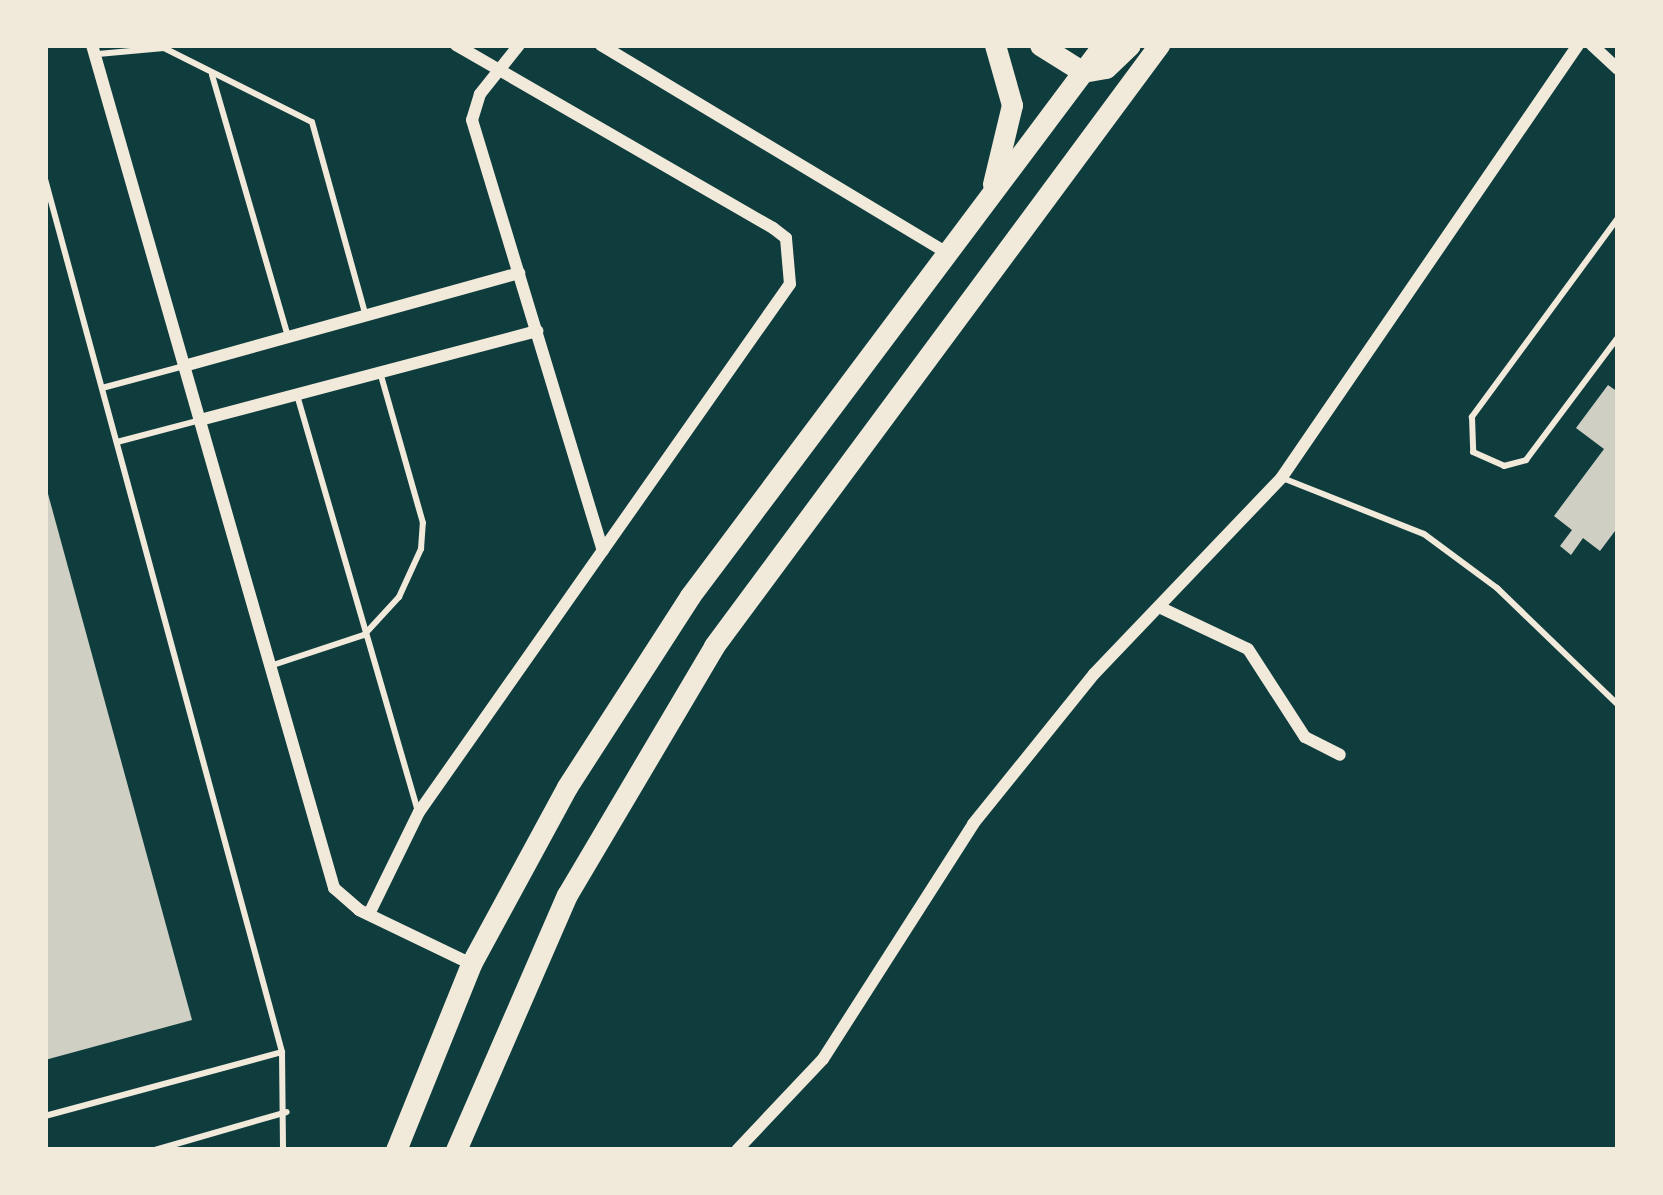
<!DOCTYPE html>
<html>
<head>
<meta charset="utf-8">
<style>
	body { margin:0 }
	#map { position:relative; width:1663px; height:1195px; overflow:hidden; background:#0f3d3e; font-family:Roboto,sans-serif }
	div>[style] { position:absolute }
	[style*='--x'] { left:calc(var(--x)*1px); top:calc(var(--y)*1px); width:calc(var(--w)*1px); rotate:calc(var(--a)*1deg) }
	.building>* { inset:0; background:#cfcfc3 }
	.service>* { height:6px; margin:-3px; padding:0 3px; transform-origin:3px; border-radius:3px; background:#f1e9da }
	.minor>* { height:12px; margin:-6px; padding:0 6px; transform-origin:6px; border-radius:6px; background:#f1e9da }
	.primary>* { height:21px; margin:-10.5px; padding:0 10.5px; transform-origin:10.5px; border-radius:10.5px; background:#f1e9da }
	span { translate:-50% -50%; white-space:nowrap; text-align:center; line-height:1.15; -webkit-text-stroke:12px #f1e9da; paint-order:stroke }
	.frame { position:absolute; inset:0; border:48px solid #f1e9da; pointer-events:none }
</style>
</head>
<body>
<div id="map">
	<div class="building">
		<i style="clip-path:polygon(1608px 385px,1618px 392px,1618px 527px,1600px 551px,1583px 538px,1571px 555px,1560px 546px,1572px 530px,1554px 516px,1604px 449px,1576px 428px)"></i>
		<i style="clip-path:polygon(45px 483px,192px 1020px,45px 1060px)"></i>
	</div>
	<div class="service">
		<i style="--x:98;--y:54;--w:66;--a:-5.2"></i>
		<i style="--x:164;--y:48;--w:165;--a:26.6"></i>
		<i style="--x:312;--y:122;--w:198;--a:74.5"></i>
		<i style="--x:212;--y:75;--w:273;--a:73.8"></i>
		<i style="--x:45;--y:179;--w:905;--a:74.81"></i>
		<i style="--x:282;--y:1052;--w:98;--a:89.4"></i>
		<i style="--x:1618;--y:218;--w:247;--a:126.3"></i>
		<i style="--x:1472;--y:417;--w:35;--a:88"></i>
		<i style="--x:1473;--y:452;--w:34;--a:24"></i>
		<i style="--x:1504;--y:466;--w:23;--a:-15"></i>
		<i style="--x:1526;--y:460;--w:154;--a:-53.2"></i>
		<i style="--x:102;--y:388;--w:85;--a:-15"></i>
		<i style="--x:297;--y:395;--w:430;--a:73.8"></i>
		<i style="--x:117;--y:442;--w:86;--a:-14.8"></i>
		<i style="--x:1285;--y:479;--w:149;--a:21.6"></i>
		<i style="--x:1424;--y:534;--w:91;--a:36.5"></i>
		<i style="--x:1497;--y:588;--w:168;--a:44"></i>
		<i style="--x:270;--y:666;--w:99;--a:-18.3"></i>
		<i style="--x:364;--y:635;--w:52;--a:-47.4"></i>
		<i style="--x:399;--y:597;--w:53;--a:-65.4"></i>
		<i style="--x:421;--y:549;--w:26;--a:-86"></i>
		<i style="--x:423;--y:523;--w:157;--a:-105.9"></i>
		<i style="--x:45;--y:1116;--w:245;--a:-15.1"></i>
		<i style="--x:155;--y:1150;--w:137;--a:-16.1"></i>
	</div>
	<div class="minor">
		<i style="--x:92;--y:45;--w:877;--a:73.98"></i>
		<i style="--x:334;--y:888;--w:33;--a:41"></i>
		<i style="--x:359;--y:910;--w:124;--a:25.7"></i>
		<i style="--x:519;--y:45;--w:63;--a:128.5"></i>
		<i style="--x:480;--y:94;--w:27;--a:107"></i>
		<i style="--x:472;--y:120;--w:450;--a:73.1"></i>
		<i style="--x:601;--y:45;--w:404;--a:31"></i>
		<i style="--x:1592;--y:45;--w:35;--a:43"></i>
		<i style="--x:184;--y:366;--w:348;--a:-15.5"></i>
		<i style="--x:200;--y:420;--w:349;--a:-14.8"></i>
		<i style="--x:1159;--y:607;--w:98;--a:25.3"></i>
		<i style="--x:1248;--y:649;--w:105;--a:57.1"></i>
		<i style="--x:1305;--y:737;--w:39;--a:27"></i>
		<i style="--x:369;--y:914;--w:114;--a:-63.9"></i>
		<i style="--x:419;--y:812;--w:645;--a:-54.91"></i>
		<i style="--x:790;--y:284;--w:46;--a:-95"></i>
		<i style="--x:786;--y:238;--w:16;--a:-142"></i>
		<i style="--x:773;--y:228;--w:366;--a:-150"></i>
		<i style="--x:737;--y:1150;--w:125;--a:-46.6"></i>
		<i style="--x:823;--y:1059;--w:279;--a:-57.4"></i>
		<i style="--x:973;--y:824;--w:193;--a:-51.1"></i>
		<i style="--x:1094;--y:674;--w:272;--a:-46.3"></i>
		<i style="--x:1282;--y:477;--w:524;--a:-55.58"></i>
	</div>
	<div class="primary">
		<i style="--x:1040;--y:45;--w:51;--a:32.1"></i>
		<i style="--x:1083;--y:72;--w:23;--a:-10"></i>
		<i style="--x:1106;--y:68;--w:33;--a:-44"></i>
		<i style="--x:993;--y:184;--w:81;--a:-76.5"></i>
		<i style="--x:1012;--y:105;--w:62;--a:-105.8"></i>
		<i style="--x:396;--y:1150;--w:201;--a:-68"></i>
		<i style="--x:471;--y:964;--w:201;--a:-61.5"></i>
		<i style="--x:567;--y:787;--w:227;--a:-57.2"></i>
		<i style="--x:690;--y:596;--w:689;--a:-53.15"></i>
		<i style="--x:456;--y:1150;--w:278;--a:-66.5"></i>
		<i style="--x:567;--y:895;--w:289;--a:-59.4"></i>
		<i style="--x:714;--y:646;--w:748;--a:-53.48"></i>
	</div>
	<div class="frame"></div>
</div>
</body>
</html>
